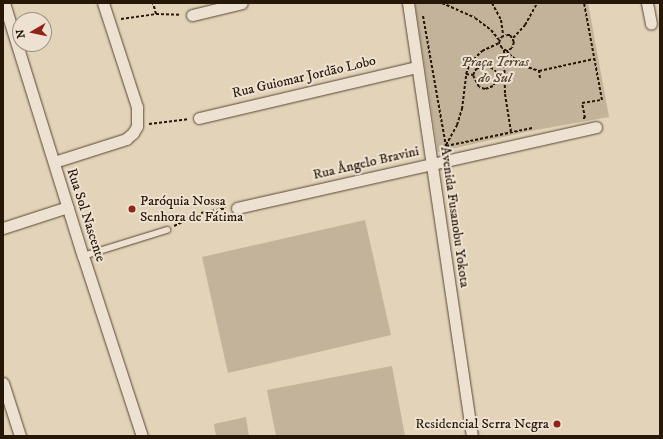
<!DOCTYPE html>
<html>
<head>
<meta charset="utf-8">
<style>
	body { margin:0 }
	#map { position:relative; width:663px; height:439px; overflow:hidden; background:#e3d3b8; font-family:"IM FELL DW Pica",serif }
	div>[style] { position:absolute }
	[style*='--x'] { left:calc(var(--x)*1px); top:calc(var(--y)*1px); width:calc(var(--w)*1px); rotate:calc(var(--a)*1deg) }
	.green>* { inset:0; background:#c3b39a }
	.path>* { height:2px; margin-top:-1px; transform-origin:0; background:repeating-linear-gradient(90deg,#271709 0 3px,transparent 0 5px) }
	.roads { filter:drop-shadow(0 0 1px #564635) drop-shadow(0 0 1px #564635) }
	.lane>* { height:5.5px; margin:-2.75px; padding:0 2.75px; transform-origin:2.75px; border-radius:2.75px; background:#ede2d1 }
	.street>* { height:11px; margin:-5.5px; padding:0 5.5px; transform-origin:5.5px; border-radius:5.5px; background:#ede2d1 }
	.dots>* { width:11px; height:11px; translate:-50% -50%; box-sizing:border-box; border:2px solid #ede2d1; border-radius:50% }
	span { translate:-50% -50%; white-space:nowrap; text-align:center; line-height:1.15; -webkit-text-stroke:4px #ede2d1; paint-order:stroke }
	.park-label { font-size:14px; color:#564634; font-style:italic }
	.street-label { font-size:14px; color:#271709 }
	.poi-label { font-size:14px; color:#271709 }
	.left { translate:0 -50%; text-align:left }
	.right { translate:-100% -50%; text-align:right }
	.frame { position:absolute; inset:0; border:4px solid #271709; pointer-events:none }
	.north { position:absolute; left:12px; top:12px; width:40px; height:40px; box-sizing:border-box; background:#ede2d1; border:1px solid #9e9181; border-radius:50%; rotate:261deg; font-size:11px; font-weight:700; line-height:16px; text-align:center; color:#271709 }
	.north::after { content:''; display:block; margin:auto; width:14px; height:18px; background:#8f2418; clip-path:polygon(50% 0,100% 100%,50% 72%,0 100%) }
</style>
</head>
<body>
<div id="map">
	<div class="green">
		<i style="clip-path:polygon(415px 3px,588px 3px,609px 117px,525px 132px,438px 152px)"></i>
		<i style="clip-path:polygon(365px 220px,391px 335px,228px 373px,202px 257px)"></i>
		<i style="clip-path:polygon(392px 366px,405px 436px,276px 436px,267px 390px)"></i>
		<i style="clip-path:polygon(246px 417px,249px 436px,216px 436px,214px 424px)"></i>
	</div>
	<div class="path">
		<i style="--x:442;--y:3;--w:36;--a:24"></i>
		<i style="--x:475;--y:18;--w:20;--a:37"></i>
		<i style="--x:491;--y:30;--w:13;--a:51"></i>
		<i style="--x:492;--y:3;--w:19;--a:62"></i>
		<i style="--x:501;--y:20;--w:15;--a:82"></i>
		<i style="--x:156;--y:14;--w:25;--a:2"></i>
		<i style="--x:423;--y:16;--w:132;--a:80"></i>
		<i style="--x:446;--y:146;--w:88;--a:-11.8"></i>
		<i style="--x:121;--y:19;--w:35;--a:-8"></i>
		<i style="--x:156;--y:14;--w:11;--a:-105"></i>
		<i style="--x:513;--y:38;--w:18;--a:-47"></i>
		<i style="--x:525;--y:25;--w:25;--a:-61"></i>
		<i style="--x:504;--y:50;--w:44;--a:88.7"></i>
		<i style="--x:505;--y:94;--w:39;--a:81"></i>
		<i style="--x:507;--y:51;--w:6;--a:-149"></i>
		<i style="--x:502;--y:48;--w:6;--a:-121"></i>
		<i style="--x:499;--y:43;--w:6;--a:-72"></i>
		<i style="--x:501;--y:37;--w:6;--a:-18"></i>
		<i style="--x:507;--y:35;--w:3;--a:0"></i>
		<i style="--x:510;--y:35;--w:8;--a:60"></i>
		<i style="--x:514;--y:42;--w:6;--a:108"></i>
		<i style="--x:512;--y:48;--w:6;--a:149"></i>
		<i style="--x:507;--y:51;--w:4;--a:56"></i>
		<i style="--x:509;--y:54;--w:19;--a:39"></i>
		<i style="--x:524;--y:66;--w:16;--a:18"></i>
		<i style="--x:466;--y:74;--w:7;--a:8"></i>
		<i style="--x:473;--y:75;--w:7;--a:-63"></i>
		<i style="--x:476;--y:69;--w:11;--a:-22"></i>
		<i style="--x:486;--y:65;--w:10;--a:29"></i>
		<i style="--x:495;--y:70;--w:9;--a:69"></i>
		<i style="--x:498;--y:78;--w:9;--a:122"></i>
		<i style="--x:493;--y:86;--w:9;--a:159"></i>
		<i style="--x:485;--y:89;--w:6;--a:-162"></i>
		<i style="--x:479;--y:87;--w:13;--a:-117"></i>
		<i style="--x:540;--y:78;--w:7;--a:-98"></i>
		<i style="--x:539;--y:71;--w:56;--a:-12.3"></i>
		<i style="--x:583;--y:118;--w:2;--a:0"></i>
		<i style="--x:585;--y:118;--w:15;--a:-101"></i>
		<i style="--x:582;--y:103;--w:20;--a:-9"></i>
		<i style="--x:602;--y:100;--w:99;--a:-100.5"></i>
		<i style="--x:149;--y:124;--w:39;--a:-7"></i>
		<i style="--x:446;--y:145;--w:23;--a:-61"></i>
		<i style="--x:457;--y:125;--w:17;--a:-73"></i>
		<i style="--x:462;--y:109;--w:35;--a:-83"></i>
		<i style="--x:466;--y:74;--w:12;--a:-70"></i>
		<i style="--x:470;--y:63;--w:17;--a:-45"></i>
		<i style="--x:482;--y:51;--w:19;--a:-25"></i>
		<i style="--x:174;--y:226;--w:30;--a:-26"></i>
		<i style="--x:201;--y:213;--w:25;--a:-11"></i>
	</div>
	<div class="roads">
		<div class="lane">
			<i style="--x:83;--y:256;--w:88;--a:-17.2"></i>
		</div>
		<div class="street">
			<i style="--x:4;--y:3;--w:265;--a:72.7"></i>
			<i style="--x:83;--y:256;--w:189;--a:71.9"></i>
			<i style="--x:408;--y:3;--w:438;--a:81.6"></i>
			<i style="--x:647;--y:3;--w:21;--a:79"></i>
			<i style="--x:192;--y:15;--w:51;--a:-13.5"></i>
			<i style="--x:199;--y:118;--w:224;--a:-13.2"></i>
			<i style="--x:54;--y:162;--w:76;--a:-17.7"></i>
			<i style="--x:126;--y:139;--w:9;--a:-41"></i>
			<i style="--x:133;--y:133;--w:8;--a:-60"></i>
			<i style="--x:137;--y:126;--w:19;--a:-90"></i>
			<i style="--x:137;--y:107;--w:109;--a:-108.1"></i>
			<i style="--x:237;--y:208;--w:368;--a:-12.7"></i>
			<i style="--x:3;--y:228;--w:68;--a:-17.9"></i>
			<i style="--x:3;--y:383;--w:56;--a:72.2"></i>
		</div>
	</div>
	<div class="dots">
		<i style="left:132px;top:209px;background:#8f2418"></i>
		<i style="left:557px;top:424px;background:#8f2418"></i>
	</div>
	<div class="park-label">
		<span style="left:495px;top:70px">Praça Terras<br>do Sul</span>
	</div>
	<div class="street-label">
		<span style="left:304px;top:77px;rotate:-13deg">Rua Guiomar Jordão Lobo</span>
		<span style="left:366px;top:163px;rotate:-13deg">Rua Ângelo Bravini</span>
		<span style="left:86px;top:215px;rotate:72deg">Rua Sol Nascente</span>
		<span style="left:455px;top:217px;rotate:82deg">Avenida Fusanobu Yokota</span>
	</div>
	<div class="poi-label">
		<span class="left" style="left:140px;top:209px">Paróquia Nossa<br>Senhora de Fátima</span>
		<span class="right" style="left:549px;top:424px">Residencial Serra Negra</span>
	</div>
	<div class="frame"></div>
	<div class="north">N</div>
</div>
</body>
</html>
